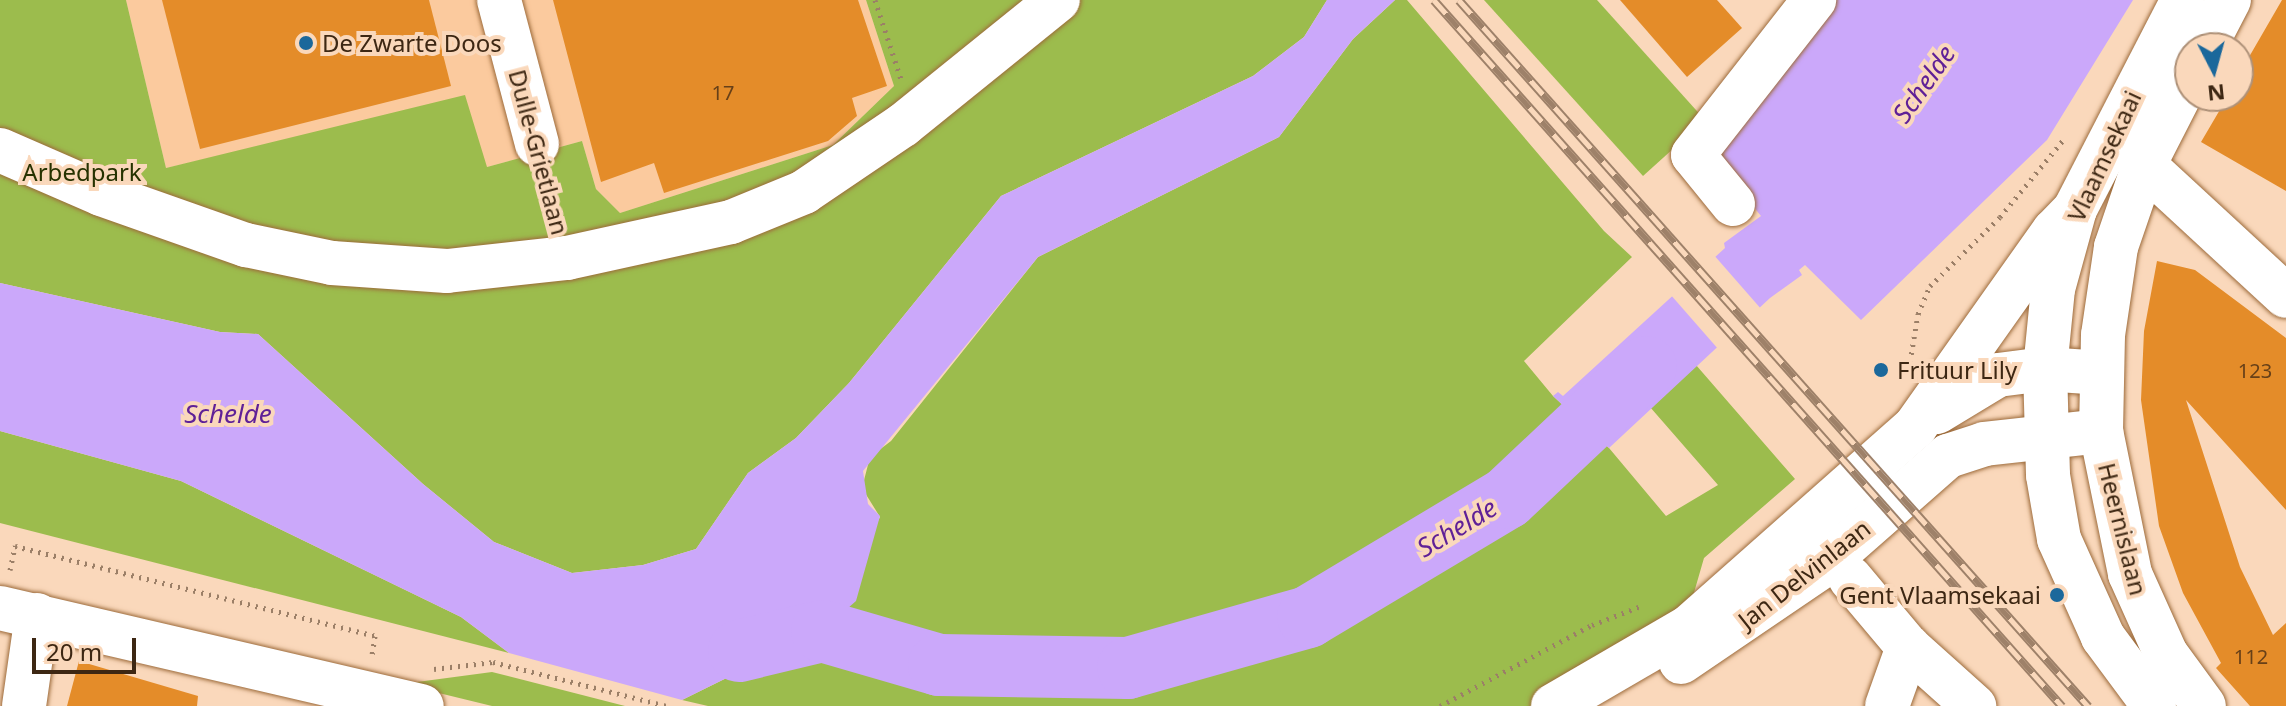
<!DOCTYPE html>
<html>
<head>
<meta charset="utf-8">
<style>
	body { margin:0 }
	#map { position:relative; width:2286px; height:706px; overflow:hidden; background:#fad8bb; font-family:"Noto Sans",sans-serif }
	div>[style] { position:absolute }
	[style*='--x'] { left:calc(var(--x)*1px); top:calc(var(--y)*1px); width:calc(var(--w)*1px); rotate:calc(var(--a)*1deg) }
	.built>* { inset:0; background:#fbca9e }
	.green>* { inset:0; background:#9cbc4d }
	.water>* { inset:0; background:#cba8fa }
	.pier>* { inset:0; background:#fad8bb }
	.river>* { height:62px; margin:-31px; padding:0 31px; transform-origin:31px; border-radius:31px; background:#cba8fa }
	.building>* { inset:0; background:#e48c29 }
	.path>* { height:5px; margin-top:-2.5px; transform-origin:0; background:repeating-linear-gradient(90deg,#9b7f67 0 2px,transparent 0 8px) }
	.roads { filter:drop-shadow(0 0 2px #9d6b3b) drop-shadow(0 0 2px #9d6b3b) }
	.minor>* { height:44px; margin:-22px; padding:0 22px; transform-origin:22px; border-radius:22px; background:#fff }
	.major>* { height:44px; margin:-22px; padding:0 22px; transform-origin:22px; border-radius:22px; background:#fff }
	.rail>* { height:9px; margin-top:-4.5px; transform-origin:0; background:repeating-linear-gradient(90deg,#fad8bb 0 18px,#9e8169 0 36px); box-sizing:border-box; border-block:2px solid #9e8169 }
	.dots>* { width:22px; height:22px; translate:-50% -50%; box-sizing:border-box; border:4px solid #fad8bb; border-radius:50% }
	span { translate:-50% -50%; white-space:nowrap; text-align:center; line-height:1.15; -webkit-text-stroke:8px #fad8bb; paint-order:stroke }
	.number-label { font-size:20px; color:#674018 }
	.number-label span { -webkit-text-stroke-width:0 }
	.poi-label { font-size:24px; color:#3d2713 }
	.left { translate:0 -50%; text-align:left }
	.right { translate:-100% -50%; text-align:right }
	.street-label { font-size:24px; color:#3d2713 }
	.park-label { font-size:24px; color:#263200 }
	.water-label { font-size:26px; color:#5f2097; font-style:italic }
	.north { position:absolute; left:2174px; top:32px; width:80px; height:80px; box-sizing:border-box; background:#fad8bb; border:2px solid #ae9178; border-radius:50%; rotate:174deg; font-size:22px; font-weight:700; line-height:32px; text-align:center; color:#3d2713 }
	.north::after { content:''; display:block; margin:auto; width:28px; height:36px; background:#1b689b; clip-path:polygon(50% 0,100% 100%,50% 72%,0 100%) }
	.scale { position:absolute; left:32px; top:638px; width:104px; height:36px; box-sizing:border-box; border:4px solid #3d2713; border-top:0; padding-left:10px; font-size:24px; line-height:28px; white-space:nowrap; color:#3d2713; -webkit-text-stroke:6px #fad8bb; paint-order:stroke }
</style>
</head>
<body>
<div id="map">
	<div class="built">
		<i style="clip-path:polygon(126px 0,866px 0,894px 86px,833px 145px,620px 213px,596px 189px,582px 141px,487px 167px,270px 144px,166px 168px)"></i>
	</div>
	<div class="green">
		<i style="clip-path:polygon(0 0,126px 0,166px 168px,465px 95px,487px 167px,582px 141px,596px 189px,620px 213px,833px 145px,894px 86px,866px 0,1327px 0,1304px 37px,1253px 76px,1001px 196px,849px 383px,796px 438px,748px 473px,696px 549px,643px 565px,572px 573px,494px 542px,423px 484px,258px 334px,220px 332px,0 283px)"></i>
		<i style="clip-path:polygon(1395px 0,1407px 0,1604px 231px,1632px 257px,1524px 361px,1553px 396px,1609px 448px,1666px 516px,1718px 485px,1650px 407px,1696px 365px,1795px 479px,1704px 558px,1689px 610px,1535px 706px,708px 706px,682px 700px,822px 631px,880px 517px,862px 488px,870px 457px,891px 441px,1038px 257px,1279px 137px,1353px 39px)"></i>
		<i style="clip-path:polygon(1484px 0,1597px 0,1705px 120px,1643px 176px)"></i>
		<i style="clip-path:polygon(0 431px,181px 481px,461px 617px,509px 653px,0 523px)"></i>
		<i style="clip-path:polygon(492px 672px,625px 706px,492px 706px,402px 684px)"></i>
	</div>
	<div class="water">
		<i style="clip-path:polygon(1327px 0,1395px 0,1353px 39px,1279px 137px,1038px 257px,863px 471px,868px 504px,880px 516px,856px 601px,822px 631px,682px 700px,509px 653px,461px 617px,181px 481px,0 431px,0 283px,220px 332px,258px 334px,423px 484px,494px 542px,572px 573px,643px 565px,696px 549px,748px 473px,796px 438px,849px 383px,1001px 196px,1253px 76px,1304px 37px)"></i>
		<i style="clip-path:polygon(1834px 0,2133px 0,2047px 140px,1861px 320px,1805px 265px,1799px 270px,1802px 275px,1770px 298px,1609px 448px,1553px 396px,1558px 392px,1563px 396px,1725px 248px,1724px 243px,1761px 216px,1712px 156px)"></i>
	</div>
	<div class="pier">
		<i style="clip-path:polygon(1713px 254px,1762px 310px,1719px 350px,1670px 294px)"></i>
	</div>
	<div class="river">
		<i style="--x:739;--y:651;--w:85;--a:-13.5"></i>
		<i style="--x:822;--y:631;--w:122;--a:16.2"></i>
		<i style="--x:939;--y:665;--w:189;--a:0.9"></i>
		<i style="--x:1128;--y:668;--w:187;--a:-15.8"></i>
		<i style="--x:1308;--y:617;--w:232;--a:-30.9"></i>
		<i style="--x:1507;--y:498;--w:191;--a:-43.3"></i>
	</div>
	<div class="building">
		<i style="clip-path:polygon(162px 0,429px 0,451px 86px,200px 149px)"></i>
		<i style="clip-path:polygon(553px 0,858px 0,887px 86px,852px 98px,857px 116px,828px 141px,664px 193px,654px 163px,601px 182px)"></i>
		<i style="clip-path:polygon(1620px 0,1717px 0,1742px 28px,1687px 77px)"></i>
		<i style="clip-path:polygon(2282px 0,2286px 0,2286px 191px,2201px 142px,2228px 96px,2238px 96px,2238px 76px)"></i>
		<i style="clip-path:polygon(2157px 261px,2195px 270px,2286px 338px,2286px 510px,2186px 400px,2240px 567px,2273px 635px,2286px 623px,2286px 706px,2250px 706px,2216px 668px,2221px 663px,2183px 593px,2159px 526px,2141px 400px,2144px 331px)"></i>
		<i style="clip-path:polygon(79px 661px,198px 696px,197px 706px,67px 706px)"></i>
	</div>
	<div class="path">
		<i style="--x:875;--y:0;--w:83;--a:71.8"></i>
		<i style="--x:547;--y:180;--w:41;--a:76"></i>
		<i style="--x:1910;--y:362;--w:49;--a:-80.5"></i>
		<i style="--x:1918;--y:314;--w:30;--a:-67"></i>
		<i style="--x:1930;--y:286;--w:98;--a:-44.6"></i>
		<i style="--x:2000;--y:217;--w:101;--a:-50.6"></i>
		<i style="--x:10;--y:570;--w:25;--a:-78"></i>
		<i style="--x:15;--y:546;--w:371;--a:14"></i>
		<i style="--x:375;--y:636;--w:20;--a:99"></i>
		<i style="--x:434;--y:669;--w:59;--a:-6.8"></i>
		<i style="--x:493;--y:662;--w:179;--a:14.2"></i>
		<i style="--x:1440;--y:706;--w:172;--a:-28.1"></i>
		<i style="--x:1592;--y:625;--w:53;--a:-21.2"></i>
	</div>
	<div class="roads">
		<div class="minor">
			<i style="--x:499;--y:0;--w:149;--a:75.2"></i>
			<i style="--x:0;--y:150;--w:110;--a:23.5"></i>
			<i style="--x:101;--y:194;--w:154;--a:19.4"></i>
			<i style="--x:246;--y:245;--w:88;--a:11.8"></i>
			<i style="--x:332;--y:263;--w:115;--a:4"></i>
			<i style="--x:447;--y:271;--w:121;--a:-6.2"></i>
			<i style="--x:567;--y:258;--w:168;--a:-12.4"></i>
			<i style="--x:731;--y:222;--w:79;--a:-22.3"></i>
			<i style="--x:804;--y:192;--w:120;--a:-34.1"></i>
			<i style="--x:903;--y:125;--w:199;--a:-38.9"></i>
			<i style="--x:2144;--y:165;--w:193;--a:42.7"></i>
			<i style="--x:1733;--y:204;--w:63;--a:-129.2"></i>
			<i style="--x:1693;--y:155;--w:197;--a:-52"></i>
			<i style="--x:1937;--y:412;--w:71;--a:-31.2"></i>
			<i style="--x:1998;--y:375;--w:47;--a:-7.3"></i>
			<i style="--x:2045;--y:369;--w:57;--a:4"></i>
			<i style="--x:1850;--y:578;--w:90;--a:50"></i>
			<i style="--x:1908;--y:647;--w:89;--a:41.8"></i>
			<i style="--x:0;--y:608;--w:433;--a:13.1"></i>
			<i style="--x:1681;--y:662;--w:174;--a:-34.2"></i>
			<i style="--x:1825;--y:564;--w:164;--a:-41.3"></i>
			<i style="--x:1948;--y:456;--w:38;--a:-18"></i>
			<i style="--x:1984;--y:444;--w:118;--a:-6.3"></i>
			<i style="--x:24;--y:706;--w:92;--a:-81.9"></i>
			<i style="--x:1553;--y:706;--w:157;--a:-30.2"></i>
			<i style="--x:1689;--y:627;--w:302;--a:-41.5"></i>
			<i style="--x:1915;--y:427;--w:240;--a:-54.7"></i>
			<i style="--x:2054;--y:231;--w:30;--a:-46"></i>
			<i style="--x:1887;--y:706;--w:63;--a:-70.4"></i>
		</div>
		<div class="major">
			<i style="--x:2204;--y:48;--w:54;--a:-62.5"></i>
			<i style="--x:2190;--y:75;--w:101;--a:117.1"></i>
			<i style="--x:2144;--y:165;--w:87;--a:108.9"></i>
			<i style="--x:2116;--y:247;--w:89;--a:98.4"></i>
			<i style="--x:2103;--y:335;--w:96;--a:91.2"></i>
			<i style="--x:2101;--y:431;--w:146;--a:78.5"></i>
			<i style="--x:2130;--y:574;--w:88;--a:65.8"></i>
			<i style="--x:2166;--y:654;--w:64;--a:53.8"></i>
			<i style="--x:2154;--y:706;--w:86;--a:-126.5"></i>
			<i style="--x:2103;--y:637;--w:107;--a:-114.2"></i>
			<i style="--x:2059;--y:539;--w:65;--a:-99.8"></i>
			<i style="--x:2048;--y:475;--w:106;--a:-91.6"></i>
			<i style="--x:2045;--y:369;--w:80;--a:-84.3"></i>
			<i style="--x:2053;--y:289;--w:83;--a:-74.6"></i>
			<i style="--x:2075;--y:209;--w:235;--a:-62.7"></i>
		</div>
	</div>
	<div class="rail">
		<i style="--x:1434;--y:0;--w:945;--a:48.35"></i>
		<i style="--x:1459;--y:0;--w:946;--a:48.3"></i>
	</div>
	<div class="dots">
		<i style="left:306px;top:43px;background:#1b689b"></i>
		<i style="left:1881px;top:370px;background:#1b689b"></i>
		<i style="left:2057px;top:595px;background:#1b689b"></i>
	</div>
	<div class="number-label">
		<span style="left:723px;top:92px">17</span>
		<span style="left:2255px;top:370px">123</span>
		<span style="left:2251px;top:656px">112</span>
	</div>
	<div class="poi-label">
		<span class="left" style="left:322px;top:43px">De Zwarte Doos</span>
		<span class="left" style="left:1897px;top:370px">Frituur Lily</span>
		<span class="right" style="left:2041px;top:595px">Gent Vlaamsekaai</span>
	</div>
	<div class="street-label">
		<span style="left:539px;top:152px;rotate:75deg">Dulle-Grietlaan</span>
		<span style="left:2104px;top:156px;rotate:-65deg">Vlaamsekaai</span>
		<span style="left:2123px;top:529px;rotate:76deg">Heernislaan</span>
		<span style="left:1804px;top:574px;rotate:-38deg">Jan Delvinlaan</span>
	</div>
	<div class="park-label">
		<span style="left:82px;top:172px">Arbedpark</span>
	</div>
	<div class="water-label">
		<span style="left:1924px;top:84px;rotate:-55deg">Schelde</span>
		<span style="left:228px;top:414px">Schelde</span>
		<span style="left:1457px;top:528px;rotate:-31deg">Schelde</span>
	</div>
	<div class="north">N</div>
	<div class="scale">20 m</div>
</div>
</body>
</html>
